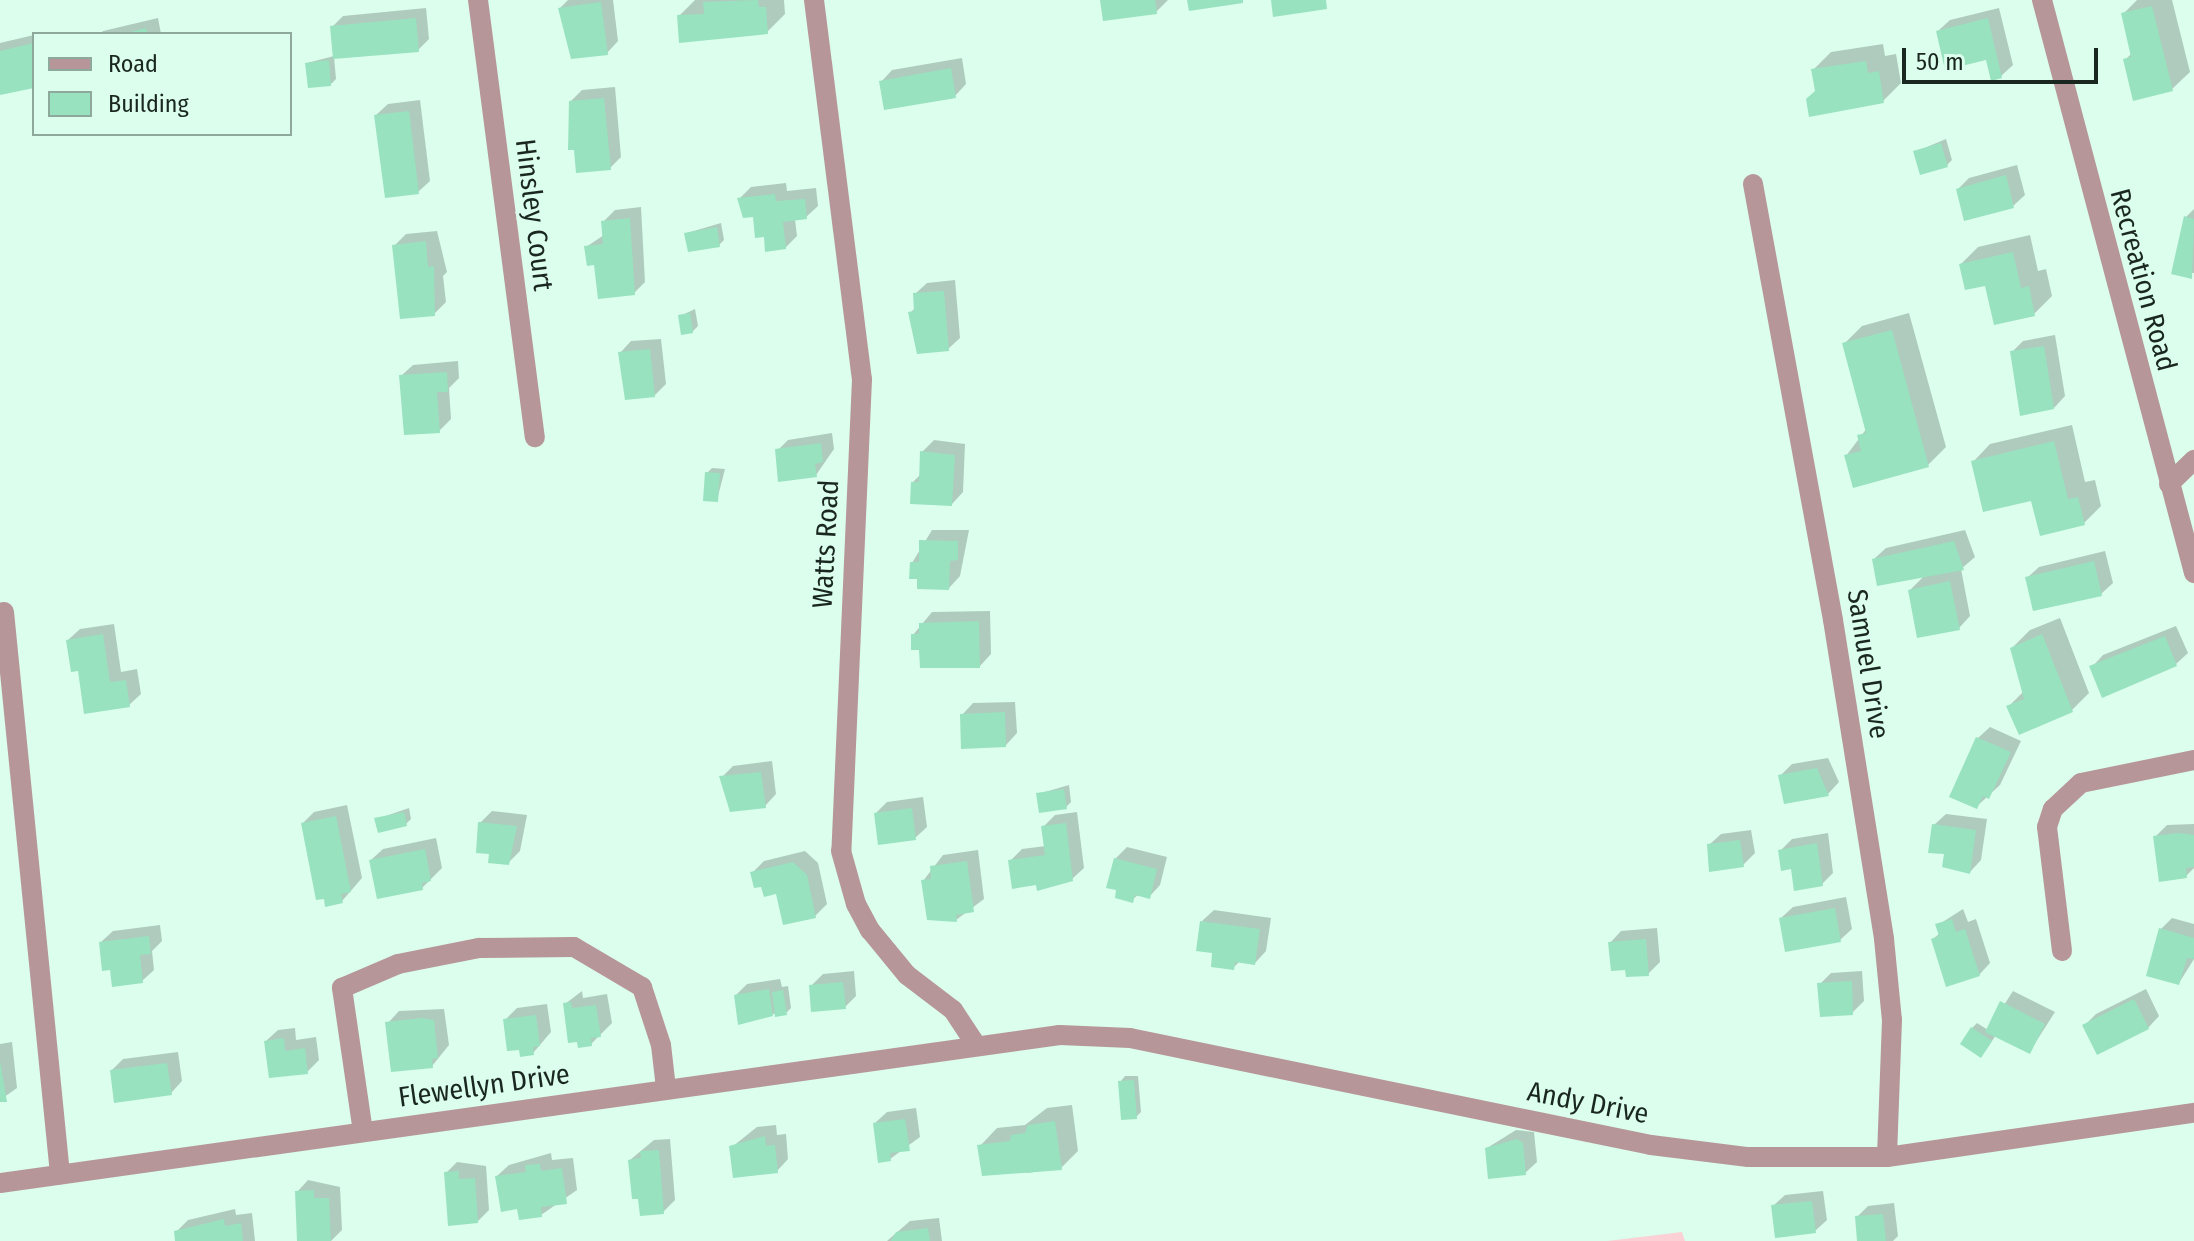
<!DOCTYPE html>
<html>
<head>
<meta charset="utf-8">
<style>
	body { margin:0 }
	#map { position:relative; width:2194px; height:1241px; overflow:hidden; background:#dbfeed; font-family:"Fira Sans Condensed",sans-serif }
	div>[style] { position:absolute }
	[style*='--x'] { left:calc(var(--x)*1px); top:calc(var(--y)*1px); width:calc(var(--w)*1px); rotate:calc(var(--a)*1deg) }
	.green>* { inset:0; background:#fbd1d6 }
	.shadow>* { inset:0; background:#0003 }
	.building>* { inset:0; background:#98e2bf }
	.minor>* { height:20px; margin:-10px; padding:0 10px; transform-origin:10px; border-radius:10px; background:#b79699 }
	span { translate:-50% -50%; white-space:nowrap; text-align:center; line-height:1.15; -webkit-text-stroke:6px #dbfeed; paint-order:stroke }
	.street-label { font-size:28px; color:#1a2721 }
	.legend { position:absolute; left:32px; top:32px; width:260px; height:104px; box-sizing:border-box; background:#dbfeed; border:2px solid #8ea89b; margin:0; padding:10px 14px; list-style:none; font-size:24px; color:#1a2721 }
	.legend li { display:flex; align-items:center; gap:16px; height:40px }
	.legend b { width:40px; border:2px solid #8ea89b }
	.scale { position:absolute; left:1902px; top:48px; width:196px; height:36px; box-sizing:border-box; border:4px solid #1a2721; border-top:0; padding-left:10px; font-size:24px; line-height:28px; white-space:nowrap; color:#1a2721; -webkit-text-stroke:6px #dbfeed; paint-order:stroke }
</style>
</head>
<body>
<div id="map">
	<div class="green">
		<i style="clip-path:polygon(1682px 1232px,1685px 1241px,1607px 1241px)"></i>
	</div>
	<div class="shadow">
		<i style="clip-path:polygon(568px 0,613px 0,618px 41px,607px 53px,560px 8px)"></i>
		<i style="clip-path:polygon(695px 0,784px 0,785px 14px,767px 32px,679px 16px)"></i>
		<i style="clip-path:polygon(1102px 0,1168px 0,1156px 12px)"></i>
		<i style="clip-path:polygon(2137px 0,2172px 0,2190px 72px,2172px 89px,2125px 60px,2132px 53px,2123px 14px)"></i>
		<i style="clip-path:polygon(426px 8px,429px 39px,418px 50px,334px 57px,336px 79px,331px 84px,307px 63px,334px 56px,332px 27px,343px 16px)"></i>
		<i style="clip-path:polygon(1999px 8px,2013px 65px,2001px 76px,1987px 58px,1938px 31px,1950px 20px)"></i>
		<i style="clip-path:polygon(158px 18px,161px 34px,100px 34px,103px 31px)"></i>
		<i style="clip-path:polygon(34px 35px,34px 86px,0 93px,0 43px)"></i>
		<i style="clip-path:polygon(1883px 44px,1885px 56px,1896px 54px,1901px 83px,1883px 101px,1817px 91px,1813px 70px,1831px 52px)"></i>
		<i style="clip-path:polygon(962px 58px,966px 84px,955px 96px,881px 82px,892px 70px)"></i>
		<i style="clip-path:polygon(615px 87px,621px 157px,610px 168px,576px 147px,571px 101px,582px 90px)"></i>
		<i style="clip-path:polygon(420px 100px,430px 181px,418px 192px,376px 115px,388px 104px)"></i>
		<i style="clip-path:polygon(1946px 139px,1952px 160px,1947px 165px,1915px 152px)"></i>
		<i style="clip-path:polygon(2017px 165px,2025px 195px,2013px 206px,1958px 189px,1969px 178px)"></i>
		<i style="clip-path:polygon(786px 183px,787px 191px,816px 188px,818px 206px,806px 217px,795px 219px,797px 236px,785px 248px,766px 235px,740px 198px,751px 187px)"></i>
		<i style="clip-path:polygon(641px 207px,645px 282px,634px 293px,596px 263px,586px 247px,604px 235px,603px 222px,615px 210px)"></i>
		<i style="clip-path:polygon(2194px 209px,2194px 273px,2174px 272px,2186px 217px)"></i>
		<i style="clip-path:polygon(721px 223px,724px 240px,719px 245px,687px 233px)"></i>
		<i style="clip-path:polygon(437px 231px,447px 272px,443px 276px,446px 302px,434px 314px,394px 246px,406px 234px)"></i>
		<i style="clip-path:polygon(2030px 235px,2038px 271px,2046px 269px,2052px 296px,2034px 314px,1961px 264px,1978px 247px)"></i>
		<i style="clip-path:polygon(955px 280px,960px 338px,948px 349px,910px 313px,916px 307px,915px 294px,927px 283px)"></i>
		<i style="clip-path:polygon(695px 309px,698px 326px,692px 332px,680px 316px)"></i>
		<i style="clip-path:polygon(1909px 313px,1946px 447px,1928px 465px,1846px 456px,1867px 428px,1844px 344px,1862px 326px)"></i>
		<i style="clip-path:polygon(2055px 335px,2065px 396px,2054px 408px,2012px 352px,2023px 341px)"></i>
		<i style="clip-path:polygon(661px 339px,666px 384px,654px 396px,620px 353px,631px 341px)"></i>
		<i style="clip-path:polygon(458px 361px,459px 378px,449px 388px,451px 419px,439px 431px,401px 376px,413px 365px)"></i>
		<i style="clip-path:polygon(2072px 425px,2085px 482px,2095px 480px,2101px 506px,2084px 523px,1973px 462px,1990px 444px)"></i>
		<i style="clip-path:polygon(832px 433px,834px 449px,816px 475px,776px 452px,788px 440px)"></i>
		<i style="clip-path:polygon(934px 440px,965px 444px,963px 492px,952px 504px,913px 482px,921px 474px,922px 452px)"></i>
		<i style="clip-path:polygon(712px 468px,725px 469px,717px 500px,707px 473px)"></i>
		<i style="clip-path:polygon(932px 530px,969px 530px,960px 576px,949px 588px,919px 577px,912px 563px)"></i>
		<i style="clip-path:polygon(1965px 530px,1975px 557px,1961px 569px,1970px 616px,1959px 628px,1910px 590px,1925px 575px,1874px 559px,1886px 548px)"></i>
		<i style="clip-path:polygon(2105px 551px,2113px 583px,2101px 594px,2027px 578px,2039px 567px)"></i>
		<i style="clip-path:polygon(990px 611px,991px 654px,980px 666px,921px 648px,913px 635px,932px 612px)"></i>
		<i style="clip-path:polygon(2060px 618px,2089px 693px,2071px 711px,2009px 706px,2023px 692px,2012px 648px,2030px 630px)"></i>
		<i style="clip-path:polygon(114px 624px,121px 672px,137px 669px,141px 694px,129px 705px,80px 669px,68px 640px,80px 629px)"></i>
		<i style="clip-path:polygon(2176px 626px,2188px 653px,2176px 664px,2092px 667px,2103px 655px)"></i>
		<i style="clip-path:polygon(1015px 702px,1017px 733px,1006px 745px,962px 715px,973px 703px)"></i>
		<i style="clip-path:polygon(1990px 727px,2021px 741px,2000px 785px,1976px 807px,1978px 738px)"></i>
		<i style="clip-path:polygon(1828px 758px,1839px 782px,1828px 794px,1780px 776px,1792px 764px)"></i>
		<i style="clip-path:polygon(772px 761px,776px 794px,765px 806px,722px 777px,733px 766px)"></i>
		<i style="clip-path:polygon(1069px 785px,1071px 802px,1066px 807px,1038px 794px)"></i>
		<i style="clip-path:polygon(923px 797px,927px 827px,915px 838px,876px 813px,887px 802px)"></i>
		<i style="clip-path:polygon(347px 805px,362px 878px,342px 901px,303px 823px,314px 812px)"></i>
		<i style="clip-path:polygon(409px 808px,411px 819px,406px 824px,377px 819px)"></i>
		<i style="clip-path:polygon(492px 811px,527px 815px,520px 851px,508px 863px,491px 852px,480px 823px)"></i>
		<i style="clip-path:polygon(1077px 812px,1084px 868px,1072px 879px,1038px 883px,1011px 860px,1022px 849px,1046px 846px,1043px 827px,1055px 815px)"></i>
		<i style="clip-path:polygon(1946px 814px,1987px 819px,1981px 860px,1970px 872px,1946px 853px,1934px 825px)"></i>
		<i style="clip-path:polygon(2194px 824px,2194px 868px,2186px 876px,2155px 837px,2167px 825px)"></i>
		<i style="clip-path:polygon(1751px 830px,1755px 853px,1743px 865px,1709px 845px,1721px 834px)"></i>
		<i style="clip-path:polygon(1828px 833px,1833px 873px,1822px 884px,1792px 867px,1780px 851px,1792px 839px)"></i>
		<i style="clip-path:polygon(436px 838px,442px 868px,422px 888px,371px 860px,383px 849px)"></i>
		<i style="clip-path:polygon(1127px 847px,1167px 857px,1160px 885px,1149px 897px,1139px 894px,1132px 900px,1115px 859px)"></i>
		<i style="clip-path:polygon(978px 850px,984px 899px,956px 920px,923px 881px,943px 855px)"></i>
		<i style="clip-path:polygon(805px 851px,818px 863px,827px 904px,815px 916px,763px 884px,753px 872px,764px 861px)"></i>
		<i style="clip-path:polygon(1846px 897px,1852px 929px,1840px 940px,1781px 918px,1793px 907px)"></i>
		<i style="clip-path:polygon(1963px 909px,1968px 922px,1976px 919px,1990px 963px,1979px 975px,1933px 939px,1940px 933px,1938px 925px)"></i>
		<i style="clip-path:polygon(1214px 910px,1271px 918px,1266px 951px,1255px 963px,1240px 961px,1233px 968px,1215px 951px,1202px 921px)"></i>
		<i style="clip-path:polygon(2172px 918px,2194px 924px,2194px 959px,2179px 983px,2161px 929px)"></i>
		<i style="clip-path:polygon(160px 925px,162px 941px,152px 951px,154px 970px,142px 981px,112px 967px,101px 942px,113px 931px)"></i>
		<i style="clip-path:polygon(1657px 928px,1660px 962px,1648px 974px,1627px 968px,1610px 943px,1621px 931px)"></i>
		<i style="clip-path:polygon(854px 971px,856px 996px,845px 1007px,811px 986px,823px 974px)"></i>
		<i style="clip-path:polygon(1862px 971px,1864px 1001px,1852px 1013px,1820px 984px,1831px 973px)"></i>
		<i style="clip-path:polygon(780px 979px,782px 987px,788px 986px,791px 1008px,786px 1013px,772px 1014px,736px 995px,747px 984px)"></i>
		<i style="clip-path:polygon(2146px 989px,2159px 1016px,2148px 1028px,2084px 1026px,2096px 1014px)"></i>
		<i style="clip-path:polygon(582px 991px,583px 998px,607px 994px,612px 1023px,591px 1044px,565px 1004px)"></i>
		<i style="clip-path:polygon(2013px 991px,2055px 1012px,2030px 1051px,1996px 1035px,1986px 1050px,1972px 1028px,1977px 1023px,1988px 1030px)"></i>
		<i style="clip-path:polygon(547px 1004px,551px 1032px,533px 1053px,505px 1020px,517px 1008px)"></i>
		<i style="clip-path:polygon(444px 1009px,449px 1045px,432px 1066px,388px 1023px,399px 1011px)"></i>
		<i style="clip-path:polygon(295px 1028px,296px 1040px,316px 1037px,319px 1060px,307px 1072px,266px 1041px,278px 1030px)"></i>
		<i style="clip-path:polygon(12px 1042px,17px 1088px,0 1100px,0 1044px)"></i>
		<i style="clip-path:polygon(178px 1052px,182px 1081px,171px 1093px,112px 1070px,123px 1059px)"></i>
		<i style="clip-path:polygon(1125px 1076px,1138px 1076px,1141px 1112px,1136px 1117px,1120px 1082px)"></i>
		<i style="clip-path:polygon(1072px 1105px,1078px 1151px,1061px 1168px,1027px 1173px,980px 1146px,997px 1128px,1025px 1125px,1047px 1108px)"></i>
		<i style="clip-path:polygon(916px 1108px,920px 1137px,890px 1159px,875px 1123px,887px 1112px)"></i>
		<i style="clip-path:polygon(776px 1125px,777px 1135px,786px 1134px,788px 1159px,777px 1171px,732px 1147px,757px 1127px)"></i>
		<i style="clip-path:polygon(1516px 1130px,1534px 1132px,1537px 1162px,1525px 1173px,1487px 1148px)"></i>
		<i style="clip-path:polygon(670px 1139px,675px 1200px,663px 1212px,630px 1160px,654px 1140px)"></i>
		<i style="clip-path:polygon(551px 1153px,552px 1160px,573px 1158px,577px 1190px,541px 1215px,519px 1207px,497px 1176px,509px 1165px)"></i>
		<i style="clip-path:polygon(457px 1162px,486px 1166px,489px 1210px,477px 1222px,446px 1173px)"></i>
		<i style="clip-path:polygon(308px 1180px,340px 1187px,342px 1230px,331px 1241px,299px 1241px,297px 1192px)"></i>
		<i style="clip-path:polygon(1823px 1191px,1827px 1220px,1815px 1231px,1773px 1206px,1785px 1195px)"></i>
		<i style="clip-path:polygon(1894px 1203px,1898px 1236px,1893px 1241px,1859px 1241px,1857px 1217px,1868px 1206px)"></i>
		<i style="clip-path:polygon(235px 1209px,236px 1215px,252px 1213px,255px 1241px,177px 1241px,176px 1232px,188px 1220px)"></i>
		<i style="clip-path:polygon(939px 1218px,942px 1241px,887px 1241px,910px 1221px)"></i>
	</div>
	<div class="building">
		<i style="clip-path:polygon(758px 0,759px 7px,766px 7px,768px 34px,679px 43px,677px 15px,704px 14px,703px 2px)"></i>
		<i style="clip-path:polygon(1100px 0,1155px 0,1157px 14px,1103px 21px)"></i>
		<i style="clip-path:polygon(1187px 0,1243px 0,1243px 3px,1189px 11px)"></i>
		<i style="clip-path:polygon(1271px 0,1326px 0,1327px 9px,1273px 17px)"></i>
		<i style="clip-path:polygon(601px 2px,608px 55px,571px 59px,558px 8px)"></i>
		<i style="clip-path:polygon(2152px 6px,2173px 91px,2133px 101px,2123px 59px,2131px 57px,2121px 13px)"></i>
		<i style="clip-path:polygon(416px 18px,419px 52px,333px 59px,330px 26px)"></i>
		<i style="clip-path:polygon(1988px 18px,2002px 78px,1991px 81px,1986px 60px,1945px 70px,1936px 31px)"></i>
		<i style="clip-path:polygon(146px 28px,148px 34px,127px 34px,127px 33px)"></i>
		<i style="clip-path:polygon(34px 43px,34px 88px,0 95px,0 51px)"></i>
		<i style="clip-path:polygon(329px 60px,331px 86px,308px 88px,305px 63px)"></i>
		<i style="clip-path:polygon(1866px 61px,1868px 73px,1879px 71px,1884px 103px,1809px 117px,1806px 99px,1815px 91px,1811px 69px)"></i>
		<i style="clip-path:polygon(951px 68px,956px 98px,884px 110px,879px 81px)"></i>
		<i style="clip-path:polygon(604px 98px,611px 170px,576px 173px,574px 150px,568px 150px,569px 101px)"></i>
		<i style="clip-path:polygon(409px 111px,419px 194px,385px 198px,374px 115px)"></i>
		<i style="clip-path:polygon(1941px 143px,1948px 167px,1920px 175px,1913px 151px)"></i>
		<i style="clip-path:polygon(2006px 175px,2014px 208px,1964px 221px,1956px 189px)"></i>
		<i style="clip-path:polygon(775px 194px,776px 201px,805px 199px,807px 219px,783px 222px,786px 249px,765px 252px,764px 237px,755px 238px,753px 217px,743px 218px,737px 198px)"></i>
		<i style="clip-path:polygon(2184px 216px,2194px 219px,2192px 279px,2171px 274px)"></i>
		<i style="clip-path:polygon(630px 218px,635px 295px,598px 299px,594px 265px,587px 266px,584px 246px,603px 244px,601px 221px)"></i>
		<i style="clip-path:polygon(717px 227px,720px 247px,688px 252px,684px 233px)"></i>
		<i style="clip-path:polygon(426px 241px,428px 267px,434px 266px,435px 316px,400px 319px,392px 245px)"></i>
		<i style="clip-path:polygon(2013px 252px,2021px 288px,2029px 286px,2035px 316px,1994px 325px,1985px 286px,1965px 290px,1959px 264px)"></i>
		<i style="clip-path:polygon(944px 291px,949px 351px,917px 354px,908px 312px,914px 311px,913px 293px)"></i>
		<i style="clip-path:polygon(690px 313px,693px 333px,681px 335px,678px 315px)"></i>
		<i style="clip-path:polygon(1892px 330px,1929px 467px,1853px 488px,1844px 455px,1861px 451px,1857px 435px,1866px 433px,1842px 343px)"></i>
		<i style="clip-path:polygon(2044px 346px,2054px 409px,2020px 416px,2010px 351px)"></i>
		<i style="clip-path:polygon(650px 349px,655px 397px,625px 400px,618px 352px)"></i>
		<i style="clip-path:polygon(447px 372px,448px 392px,437px 392px,440px 433px,404px 435px,399px 375px)"></i>
		<i style="clip-path:polygon(2054px 441px,2068px 499px,2078px 497px,2085px 525px,2040px 536px,2031px 501px,1983px 512px,1971px 461px)"></i>
		<i style="clip-path:polygon(821px 443px,823px 462px,815px 464px,817px 477px,778px 482px,775px 449px)"></i>
		<i style="clip-path:polygon(920px 451px,955px 455px,952px 506px,910px 504px,911px 482px,919px 482px)"></i>
		<i style="clip-path:polygon(705px 472px,720px 473px,718px 502px,703px 501px)"></i>
		<i style="clip-path:polygon(919px 540px,958px 541px,958px 560px,950px 561px,949px 590px,917px 589px,917px 579px,909px 579px,910px 562px,919px 562px)"></i>
		<i style="clip-path:polygon(1954px 541px,1964px 570px,1877px 586px,1872px 559px)"></i>
		<i style="clip-path:polygon(2094px 561px,2102px 596px,2033px 611px,2025px 577px)"></i>
		<i style="clip-path:polygon(1950px 581px,1960px 630px,1917px 638px,1908px 590px)"></i>
		<i style="clip-path:polygon(979px 621px,980px 668px,920px 668px,919px 650px,911px 650px,911px 634px,919px 634px,919px 623px)"></i>
		<i style="clip-path:polygon(103px 634px,110px 682px,126px 680px,130px 707px,84px 714px,78px 671px,71px 672px,66px 640px)"></i>
		<i style="clip-path:polygon(2042px 634px,2073px 712px,2019px 735px,2006px 706px,2024px 699px,2010px 648px)"></i>
		<i style="clip-path:polygon(2165px 636px,2177px 666px,2102px 698px,2089px 666px)"></i>
		<i style="clip-path:polygon(1005px 712px,1006px 747px,961px 749px,960px 714px)"></i>
		<i style="clip-path:polygon(1976px 737px,2011px 752px,1989px 799px,1983px 796px,1977px 809px,1949px 797px)"></i>
		<i style="clip-path:polygon(1817px 768px,1829px 796px,1784px 804px,1778px 775px)"></i>
		<i style="clip-path:polygon(761px 772px,766px 808px,730px 812px,719px 776px)"></i>
		<i style="clip-path:polygon(1064px 789px,1067px 809px,1039px 813px,1036px 793px)"></i>
		<i style="clip-path:polygon(912px 808px,916px 840px,878px 845px,874px 813px)"></i>
		<i style="clip-path:polygon(404px 812px,407px 826px,378px 833px,374px 818px)"></i>
		<i style="clip-path:polygon(336px 816px,351px 892px,341px 894px,343px 903px,325px 907px,324px 899px,316px 900px,301px 823px)"></i>
		<i style="clip-path:polygon(478px 822px,517px 826px,509px 865px,488px 863px,489px 854px,476px 853px)"></i>
		<i style="clip-path:polygon(1066px 823px,1073px 881px,1037px 891px,1036px 885px,1012px 889px,1008px 860px,1045px 855px,1041px 826px)"></i>
		<i style="clip-path:polygon(1932px 824px,1976px 830px,1970px 874px,1942px 867px,1944px 854px,1928px 853px)"></i>
		<i style="clip-path:polygon(2179px 833px,2194px 835px,2194px 867px,2186px 868px,2187px 878px,2159px 882px,2153px 836px)"></i>
		<i style="clip-path:polygon(1740px 840px,1744px 867px,1709px 872px,1707px 844px)"></i>
		<i style="clip-path:polygon(1817px 843px,1823px 886px,1794px 891px,1791px 869px,1781px 871px,1778px 850px)"></i>
		<i style="clip-path:polygon(425px 849px,431px 881px,422px 883px,423px 890px,377px 899px,369px 860px)"></i>
		<i style="clip-path:polygon(1114px 858px,1157px 869px,1150px 899px,1135px 895px,1133px 903px,1115px 898px,1116px 890px,1106px 888px)"></i>
		<i style="clip-path:polygon(967px 861px,974px 912px,956px 915px,957px 922px,927px 920px,921px 880px,931px 879px,930px 866px)"></i>
		<i style="clip-path:polygon(793px 862px,807px 875px,816px 918px,783px 925px,776px 894px,764px 897px,761px 887px,754px 888px,750px 872px)"></i>
		<i style="clip-path:polygon(1835px 908px,1841px 942px,1785px 952px,1779px 918px)"></i>
		<i style="clip-path:polygon(1952px 919px,1956px 932px,1965px 929px,1980px 976px,1946px 987px,1931px 939px,1939px 936px,1935px 924px)"></i>
		<i style="clip-path:polygon(1200px 921px,1260px 929px,1255px 965px,1235px 962px,1234px 970px,1211px 967px,1212px 953px,1196px 951px)"></i>
		<i style="clip-path:polygon(2159px 928px,2194px 938px,2194px 959px,2187px 958px,2179px 985px,2146px 976px)"></i>
		<i style="clip-path:polygon(149px 936px,151px 954px,140px 955px,143px 983px,112px 987px,110px 970px,102px 971px,99px 942px)"></i>
		<i style="clip-path:polygon(1646px 939px,1649px 976px,1626px 977px,1625px 970px,1611px 971px,1608px 942px)"></i>
		<i style="clip-path:polygon(1852px 981px,1853px 1015px,1820px 1017px,1817px 983px)"></i>
		<i style="clip-path:polygon(843px 982px,846px 1009px,811px 1012px,809px 985px)"></i>
		<i style="clip-path:polygon(769px 989px,773px 1016px,738px 1025px,734px 995px)"></i>
		<i style="clip-path:polygon(783px 990px,787px 1015px,775px 1017px,772px 992px)"></i>
		<i style="clip-path:polygon(2134px 999px,2149px 1029px,2097px 1055px,2082px 1025px)"></i>
		<i style="clip-path:polygon(2000px 1001px,2045px 1024px,2030px 1054px,1985px 1032px)"></i>
		<i style="clip-path:polygon(571px 1002px,572px 1008px,596px 1005px,601px 1037px,591px 1038px,592px 1046px,578px 1048px,577px 1042px,568px 1043px,563px 1003px)"></i>
		<i style="clip-path:polygon(536px 1015px,540px 1046px,533px 1047px,534px 1055px,520px 1057px,519px 1050px,507px 1051px,503px 1019px)"></i>
		<i style="clip-path:polygon(422px 1018px,434px 1020px,438px 1058px,432px 1059px,433px 1068px,391px 1072px,385px 1022px)"></i>
		<i style="clip-path:polygon(1971px 1027px,1992px 1041px,1981px 1058px,1960px 1044px)"></i>
		<i style="clip-path:polygon(284px 1038px,285px 1051px,305px 1048px,308px 1074px,269px 1078px,264px 1041px)"></i>
		<i style="clip-path:polygon(0 1061px,7px 1102px,0 1102px)"></i>
		<i style="clip-path:polygon(167px 1063px,172px 1095px,114px 1103px,110px 1070px)"></i>
		<i style="clip-path:polygon(1134px 1080px,1137px 1119px,1121px 1120px,1118px 1081px)"></i>
		<i style="clip-path:polygon(905px 1119px,910px 1151px,890px 1153px,891px 1161px,878px 1163px,873px 1123px)"></i>
		<i style="clip-path:polygon(1055px 1121px,1062px 1170px,982px 1176px,977px 1145px,1010px 1141px,1011px 1135px,1025px 1133px,1028px 1125px)"></i>
		<i style="clip-path:polygon(765px 1136px,766px 1146px,775px 1145px,778px 1173px,733px 1178px,729px 1146px)"></i>
		<i style="clip-path:polygon(1517px 1139px,1523px 1143px,1526px 1175px,1488px 1179px,1485px 1148px)"></i>
		<i style="clip-path:polygon(659px 1150px,664px 1214px,640px 1216px,638px 1199px,632px 1199px,628px 1160px,641px 1158px,640px 1151px)"></i>
		<i style="clip-path:polygon(540px 1164px,541px 1171px,562px 1168px,567px 1204px,541px 1207px,542px 1217px,519px 1220px,517px 1209px,501px 1212px,495px 1176px,526px 1172px,525px 1165px)"></i>
		<i style="clip-path:polygon(459px 1171px,459px 1179px,475px 1178px,478px 1223px,448px 1226px,444px 1172px)"></i>
		<i style="clip-path:polygon(314px 1190px,314px 1198px,329px 1198px,331px 1241px,297px 1241px,295px 1191px)"></i>
		<i style="clip-path:polygon(1812px 1201px,1816px 1233px,1775px 1238px,1771px 1205px)"></i>
		<i style="clip-path:polygon(1883px 1214px,1886px 1241px,1857px 1241px,1855px 1216px)"></i>
		<i style="clip-path:polygon(224px 1219px,225px 1226px,241px 1223px,243px 1241px,175px 1241px,174px 1231px)"></i>
		<i style="clip-path:polygon(928px 1228px,930px 1241px,891px 1241px,896px 1232px)"></i>
	</div>
	<div class="minor">
		<i style="--x:478;--y:0;--w:441;--a:82.6"></i>
		<i style="--x:814;--y:0;--w:382;--a:82.8"></i>
		<i style="--x:862;--y:379;--w:472;--a:92.5"></i>
		<i style="--x:841;--y:851;--w:55;--a:74.2"></i>
		<i style="--x:856;--y:904;--w:30;--a:62"></i>
		<i style="--x:870;--y:930;--w:58;--a:50.6"></i>
		<i style="--x:907;--y:975;--w:58;--a:37.3"></i>
		<i style="--x:953;--y:1010;--w:42;--a:56.7"></i>
		<i style="--x:2042;--y:0;--w:593;--a:75.14"></i>
		<i style="--x:1753;--y:184;--w:443;--a:79.6"></i>
		<i style="--x:1833;--y:620;--w:323;--a:80.9"></i>
		<i style="--x:1884;--y:939;--w:81;--a:84.4"></i>
		<i style="--x:1892;--y:1020;--w:137;--a:92.1"></i>
		<i style="--x:2169;--y:484;--w:35;--a:-44"></i>
		<i style="--x:4;--y:612;--w:565;--a:84.31"></i>
		<i style="--x:2062;--y:951;--w:125;--a:-96.9"></i>
		<i style="--x:2047;--y:827;--w:19;--a:-72"></i>
		<i style="--x:2053;--y:809;--w:38;--a:-43"></i>
		<i style="--x:2081;--y:783;--w:115;--a:-11.5"></i>
		<i style="--x:363;--y:1132;--w:146;--a:-98.3"></i>
		<i style="--x:342;--y:988;--w:61;--a:-23.2"></i>
		<i style="--x:398;--y:964;--w:83;--a:-11.2"></i>
		<i style="--x:479;--y:948;--w:95;--a:-0.6"></i>
		<i style="--x:574;--y:947;--w:79;--a:30.5"></i>
		<i style="--x:642;--y:987;--w:61;--a:71.9"></i>
		<i style="--x:661;--y:1045;--w:43;--a:83.4"></i>
		<i style="--x:0;--y:1183;--w:1070;--a:-7.95"></i>
		<i style="--x:1060;--y:1035;--w:70;--a:2.5"></i>
		<i style="--x:1130;--y:1038;--w:532;--a:11.61"></i>
		<i style="--x:1651;--y:1145;--w:98;--a:7.1"></i>
		<i style="--x:1748;--y:1157;--w:139;--a:0"></i>
		<i style="--x:1887;--y:1157;--w:310;--a:-8.2"></i>
	</div>
	<div class="street-label">
		<span style="left:534px;top:215px;rotate:83deg">Hinsley Court</span>
		<span style="left:2143px;top:280px;rotate:75deg">Recreation Road</span>
		<span style="left:826px;top:544px;rotate:-87deg">Watts Road</span>
		<span style="left:1868px;top:664px;rotate:81deg">Samuel Drive</span>
		<span style="left:484px;top:1086px;rotate:-8deg">Flewellyn Drive</span>
		<span style="left:1588px;top:1103px;rotate:11deg">Andy Drive</span>
	</div>
	<ul class="legend">
	<li><b style="height:10px;background:#b79699"></b>Road</li>
	<li><b style="height:22px;background:#98e2bf"></b>Building</li>
	</ul>
	<div class="scale">50 m</div>
</div>
</body>
</html>
